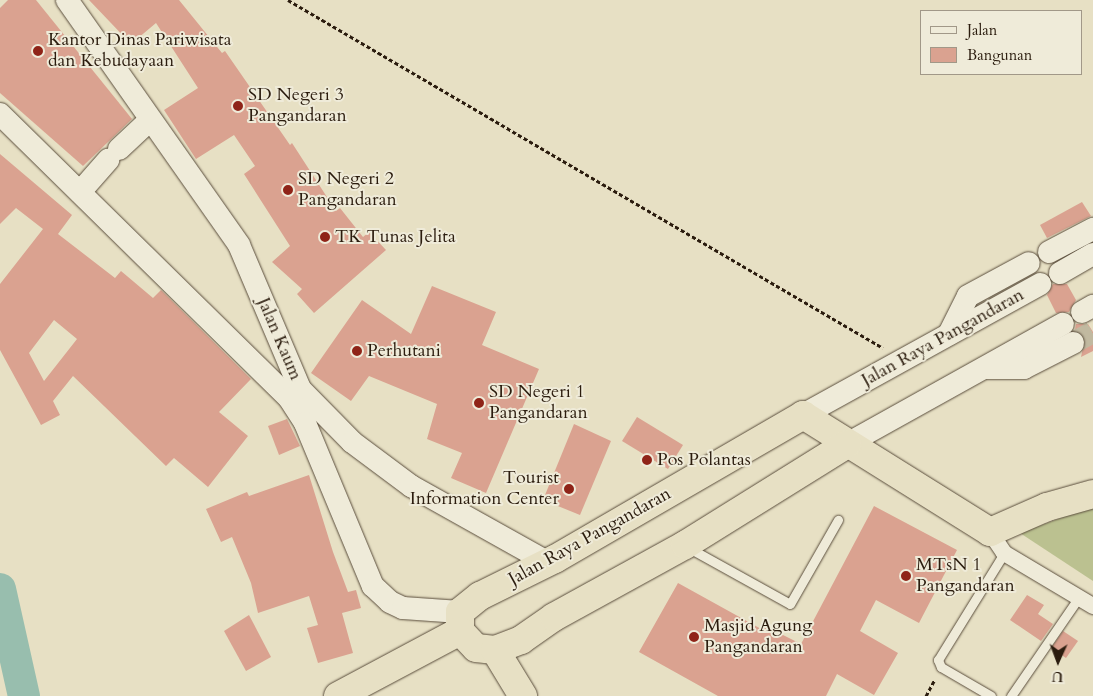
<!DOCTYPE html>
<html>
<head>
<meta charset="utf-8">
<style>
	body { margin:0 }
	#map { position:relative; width:1093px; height:696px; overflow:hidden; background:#e7e0c4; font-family:Cardo,serif }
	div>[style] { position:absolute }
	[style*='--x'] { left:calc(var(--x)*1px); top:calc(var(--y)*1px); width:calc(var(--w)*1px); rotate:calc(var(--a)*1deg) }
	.green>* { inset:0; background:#bbc190 }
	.river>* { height:32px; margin:-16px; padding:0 16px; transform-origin:16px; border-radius:16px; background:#98beae }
	.building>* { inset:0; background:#daa290 }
	.secondary-tunnel>* { height:22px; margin-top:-11px; transform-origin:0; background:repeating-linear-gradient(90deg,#c1b9a0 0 22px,transparent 0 33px) }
	.path>* { height:3px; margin-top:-1.5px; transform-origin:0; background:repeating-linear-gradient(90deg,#2b1c0e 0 4px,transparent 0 6.5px) }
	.roads { filter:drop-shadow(0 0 1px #5a4d3c) drop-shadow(0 0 1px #5a4d3c) }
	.lane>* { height:9px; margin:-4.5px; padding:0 4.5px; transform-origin:4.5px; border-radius:4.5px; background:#efebd9 }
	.street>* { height:16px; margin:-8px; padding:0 8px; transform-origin:8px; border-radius:8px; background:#efebd9 }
	.secondary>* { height:22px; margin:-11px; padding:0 11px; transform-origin:11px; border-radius:11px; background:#efebd9 }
	.highway>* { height:28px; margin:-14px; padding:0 14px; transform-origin:14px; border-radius:14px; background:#e7e0c4 }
	.dots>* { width:14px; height:14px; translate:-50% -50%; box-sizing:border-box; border:2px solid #efebd9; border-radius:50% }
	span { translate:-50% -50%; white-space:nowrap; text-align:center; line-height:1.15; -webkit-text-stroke:4px #efebd9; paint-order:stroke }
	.poi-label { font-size:18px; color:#2b1c0e }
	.left { translate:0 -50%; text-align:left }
	.right { translate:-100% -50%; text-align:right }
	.street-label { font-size:18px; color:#2b1c0e }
	.legend { position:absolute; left:920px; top:10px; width:162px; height:65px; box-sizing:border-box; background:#efebd9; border:1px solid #a19888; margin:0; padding:6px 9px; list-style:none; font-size:15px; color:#2b1c0e }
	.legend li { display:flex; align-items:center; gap:10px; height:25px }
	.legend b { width:25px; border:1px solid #a19888 }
	.north { position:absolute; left:1033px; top:636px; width:50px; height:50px; -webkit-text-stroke:4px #efebd9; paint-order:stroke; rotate:182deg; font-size:14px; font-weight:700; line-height:20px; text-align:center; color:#2b1c0e }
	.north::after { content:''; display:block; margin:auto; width:18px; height:22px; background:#2b1c0e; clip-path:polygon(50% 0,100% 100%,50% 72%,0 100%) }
</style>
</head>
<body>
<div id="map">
	<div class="green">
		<i style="clip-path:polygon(1093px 506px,1093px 581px,1020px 533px,1074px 513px)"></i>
	</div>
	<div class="river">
		<i style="--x:0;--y:589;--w:110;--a:77.4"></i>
	</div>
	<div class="building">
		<i style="clip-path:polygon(8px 0,36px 0,132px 119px,83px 166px,0 93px,0 8px)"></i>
		<i style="clip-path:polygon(89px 0,179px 0,222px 53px,225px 51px,290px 145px,292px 143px,336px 211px,340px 208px,363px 237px,369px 232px,386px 250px,314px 313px,297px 294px,302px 289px,272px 262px,290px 246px,244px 174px,255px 166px,234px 135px,196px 159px,164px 110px,198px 88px,156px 23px,131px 44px)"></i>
		<i style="clip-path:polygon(evenodd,0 154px,72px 215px,58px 234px,115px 278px,121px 271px,153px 298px,161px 290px,251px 379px,219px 412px,248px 436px,208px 487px,174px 458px,166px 466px,73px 376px,53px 401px,60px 415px,41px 425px,0 350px,0 284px,43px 229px,16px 208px,0 224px,0 154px,54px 320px,77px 339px,44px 381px,29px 353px,54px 320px)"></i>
		<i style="clip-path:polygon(1082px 202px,1091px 216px,1047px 238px,1040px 225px)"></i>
		<i style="clip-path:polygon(1053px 284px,1067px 284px,1076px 300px,1069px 312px,1056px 313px,1047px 295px)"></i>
		<i style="clip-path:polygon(432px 286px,496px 312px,482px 345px,539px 369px,486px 493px,451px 478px,462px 453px,427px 439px,437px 404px,369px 376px,351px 401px,311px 373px,362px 300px,411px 334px)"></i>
		<i style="clip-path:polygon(1088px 324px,1093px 332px,1093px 351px,1081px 357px,1085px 338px,1075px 330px,1076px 324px)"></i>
		<i style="clip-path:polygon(637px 417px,683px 445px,668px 469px,622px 441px)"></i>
		<i style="clip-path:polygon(287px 419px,300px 446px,279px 455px,268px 426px)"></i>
		<i style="clip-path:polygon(574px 424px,611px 441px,580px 515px,543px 500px)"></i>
		<i style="clip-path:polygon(309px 475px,333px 552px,348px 592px,356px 590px,361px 608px,342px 613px,353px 653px,318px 663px,307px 628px,318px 625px,309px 596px,258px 613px,251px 583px,232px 537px,221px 542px,206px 509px,247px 492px,249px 496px)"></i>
		<i style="clip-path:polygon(874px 506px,957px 550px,919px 623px,876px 600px,860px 631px,898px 653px,874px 695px,837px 674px,826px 696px,718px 696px,639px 652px,678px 583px,763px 630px,765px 626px,801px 644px)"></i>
		<i style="clip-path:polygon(1027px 595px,1044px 605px,1038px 614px,1053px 624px,1041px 641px,1010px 620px)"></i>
		<i style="clip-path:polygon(249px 615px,271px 657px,246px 671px,224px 631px)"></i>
		<i style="clip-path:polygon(1063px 631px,1078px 641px,1066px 658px,1051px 648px)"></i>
	</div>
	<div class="secondary-tunnel">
		<i style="--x:1073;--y:343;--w:23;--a:-29"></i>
	</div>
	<div class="path">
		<i style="--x:288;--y:0;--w:689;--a:30.32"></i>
		<i style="--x:926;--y:696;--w:19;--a:-62"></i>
	</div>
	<div class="roads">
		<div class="lane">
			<i style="--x:689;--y:548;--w:115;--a:29"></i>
			<i style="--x:790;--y:604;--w:97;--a:-60.3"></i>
			<i style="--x:991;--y:696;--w:58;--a:-149.9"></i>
			<i style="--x:941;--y:667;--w:8;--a:-113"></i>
			<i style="--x:938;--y:660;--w:126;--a:-58.3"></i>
			<i style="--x:1011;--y:696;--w:120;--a:-55.5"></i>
		</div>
		<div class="street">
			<i style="--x:990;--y:532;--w:25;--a:56"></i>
			<i style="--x:1004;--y:553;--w:104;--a:30.8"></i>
		</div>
		<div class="secondary">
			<i style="--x:67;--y:0;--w:299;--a:54.9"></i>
			<i style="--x:239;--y:245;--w:156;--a:67"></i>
			<i style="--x:300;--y:389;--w:74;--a:45.5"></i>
			<i style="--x:352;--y:442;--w:74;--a:36.7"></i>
			<i style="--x:411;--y:486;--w:156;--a:29.2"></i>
			<i style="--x:0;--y:114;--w:405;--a:44.5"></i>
			<i style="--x:289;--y:398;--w:30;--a:57"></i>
			<i style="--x:305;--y:423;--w:177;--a:67.4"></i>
			<i style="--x:373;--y:586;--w:23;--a:43"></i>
			<i style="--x:390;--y:602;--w:14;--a:25"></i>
			<i style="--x:403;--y:608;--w:57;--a:4"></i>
			<i style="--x:119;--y:149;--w:42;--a:-43.1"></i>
			<i style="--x:80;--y:192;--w:43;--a:-48.8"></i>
			<i style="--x:1049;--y:252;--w:50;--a:-27.6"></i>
			<i style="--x:1060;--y:273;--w:38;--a:-30"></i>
			<i style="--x:1082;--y:312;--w:13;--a:-29"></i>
			<i style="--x:949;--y:334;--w:42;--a:-63.4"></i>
			<i style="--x:968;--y:296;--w:69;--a:-28.4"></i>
			<i style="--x:986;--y:368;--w:38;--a:0"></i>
			<i style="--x:1024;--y:368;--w:55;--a:-27"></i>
			<i style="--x:803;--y:415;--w:271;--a:-28.9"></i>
			<i style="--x:847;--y:444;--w:247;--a:-29.1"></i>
		</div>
		<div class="highway">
			<i style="--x:460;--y:631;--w:19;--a:-90"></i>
			<i style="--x:460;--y:612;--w:26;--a:-39"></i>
			<i style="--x:480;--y:596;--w:84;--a:-26.3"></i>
			<i style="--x:555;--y:559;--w:287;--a:-30.1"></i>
			<i style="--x:803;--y:415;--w:221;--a:32"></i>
			<i style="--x:990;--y:532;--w:62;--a:-23.7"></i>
			<i style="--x:1047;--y:507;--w:48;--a:-15.8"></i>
			<i style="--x:460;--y:631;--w:23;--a:47"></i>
			<i style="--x:476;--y:648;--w:19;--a:6"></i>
			<i style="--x:495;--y:650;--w:28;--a:-21"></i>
			<i style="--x:521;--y:640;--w:40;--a:-34.9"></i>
			<i style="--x:554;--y:617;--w:149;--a:-28.8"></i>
			<i style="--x:685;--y:545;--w:191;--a:-31.9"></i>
			<i style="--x:495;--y:650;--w:54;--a:58.7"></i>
			<i style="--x:338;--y:696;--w:138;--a:-28"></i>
		</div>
	</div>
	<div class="dots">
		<i style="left:38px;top:51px;background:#8f2418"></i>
		<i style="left:238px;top:106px;background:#8f2418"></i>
		<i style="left:288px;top:190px;background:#8f2418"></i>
		<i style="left:325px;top:237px;background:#8f2418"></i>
		<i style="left:357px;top:351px;background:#8f2418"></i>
		<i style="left:479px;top:403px;background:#8f2418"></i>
		<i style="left:647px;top:460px;background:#8f2418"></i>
		<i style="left:569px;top:489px;background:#8f2418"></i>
		<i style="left:906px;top:576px;background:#8f2418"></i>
		<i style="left:694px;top:637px;background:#8f2418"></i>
	</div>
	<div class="poi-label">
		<span class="left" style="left:48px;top:51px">Kantor Dinas Pariwisata<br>dan Kebudayaan</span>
		<span class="left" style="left:248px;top:106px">SD Negeri 3<br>Pangandaran</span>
		<span class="left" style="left:298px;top:190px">SD Negeri 2<br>Pangandaran</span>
		<span class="left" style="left:335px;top:237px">TK Tunas Jelita</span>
		<span class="left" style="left:367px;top:351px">Perhutani</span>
		<span class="left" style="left:489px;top:403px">SD Negeri 1<br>Pangandaran</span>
		<span class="left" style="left:657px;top:460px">Pos Polantas</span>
		<span class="right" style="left:559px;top:489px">Tourist<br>Information Center</span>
		<span class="left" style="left:916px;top:576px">MTsN 1<br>Pangandaran</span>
		<span class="left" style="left:704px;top:637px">Masjid Agung<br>Pangandaran</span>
	</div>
	<div class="street-label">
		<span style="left:943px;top:338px;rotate:-29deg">Jalan Raya Pangandaran</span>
		<span style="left:279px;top:339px;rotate:67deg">Jalan Kaum</span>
		<span style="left:590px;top:537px;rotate:-29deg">Jalan Raya Pangandaran</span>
	</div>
	<ul class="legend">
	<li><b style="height:6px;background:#efebd9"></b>Jalan</li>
	<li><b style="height:14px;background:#daa290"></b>Bangunan</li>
	</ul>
	<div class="north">U</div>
</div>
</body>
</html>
